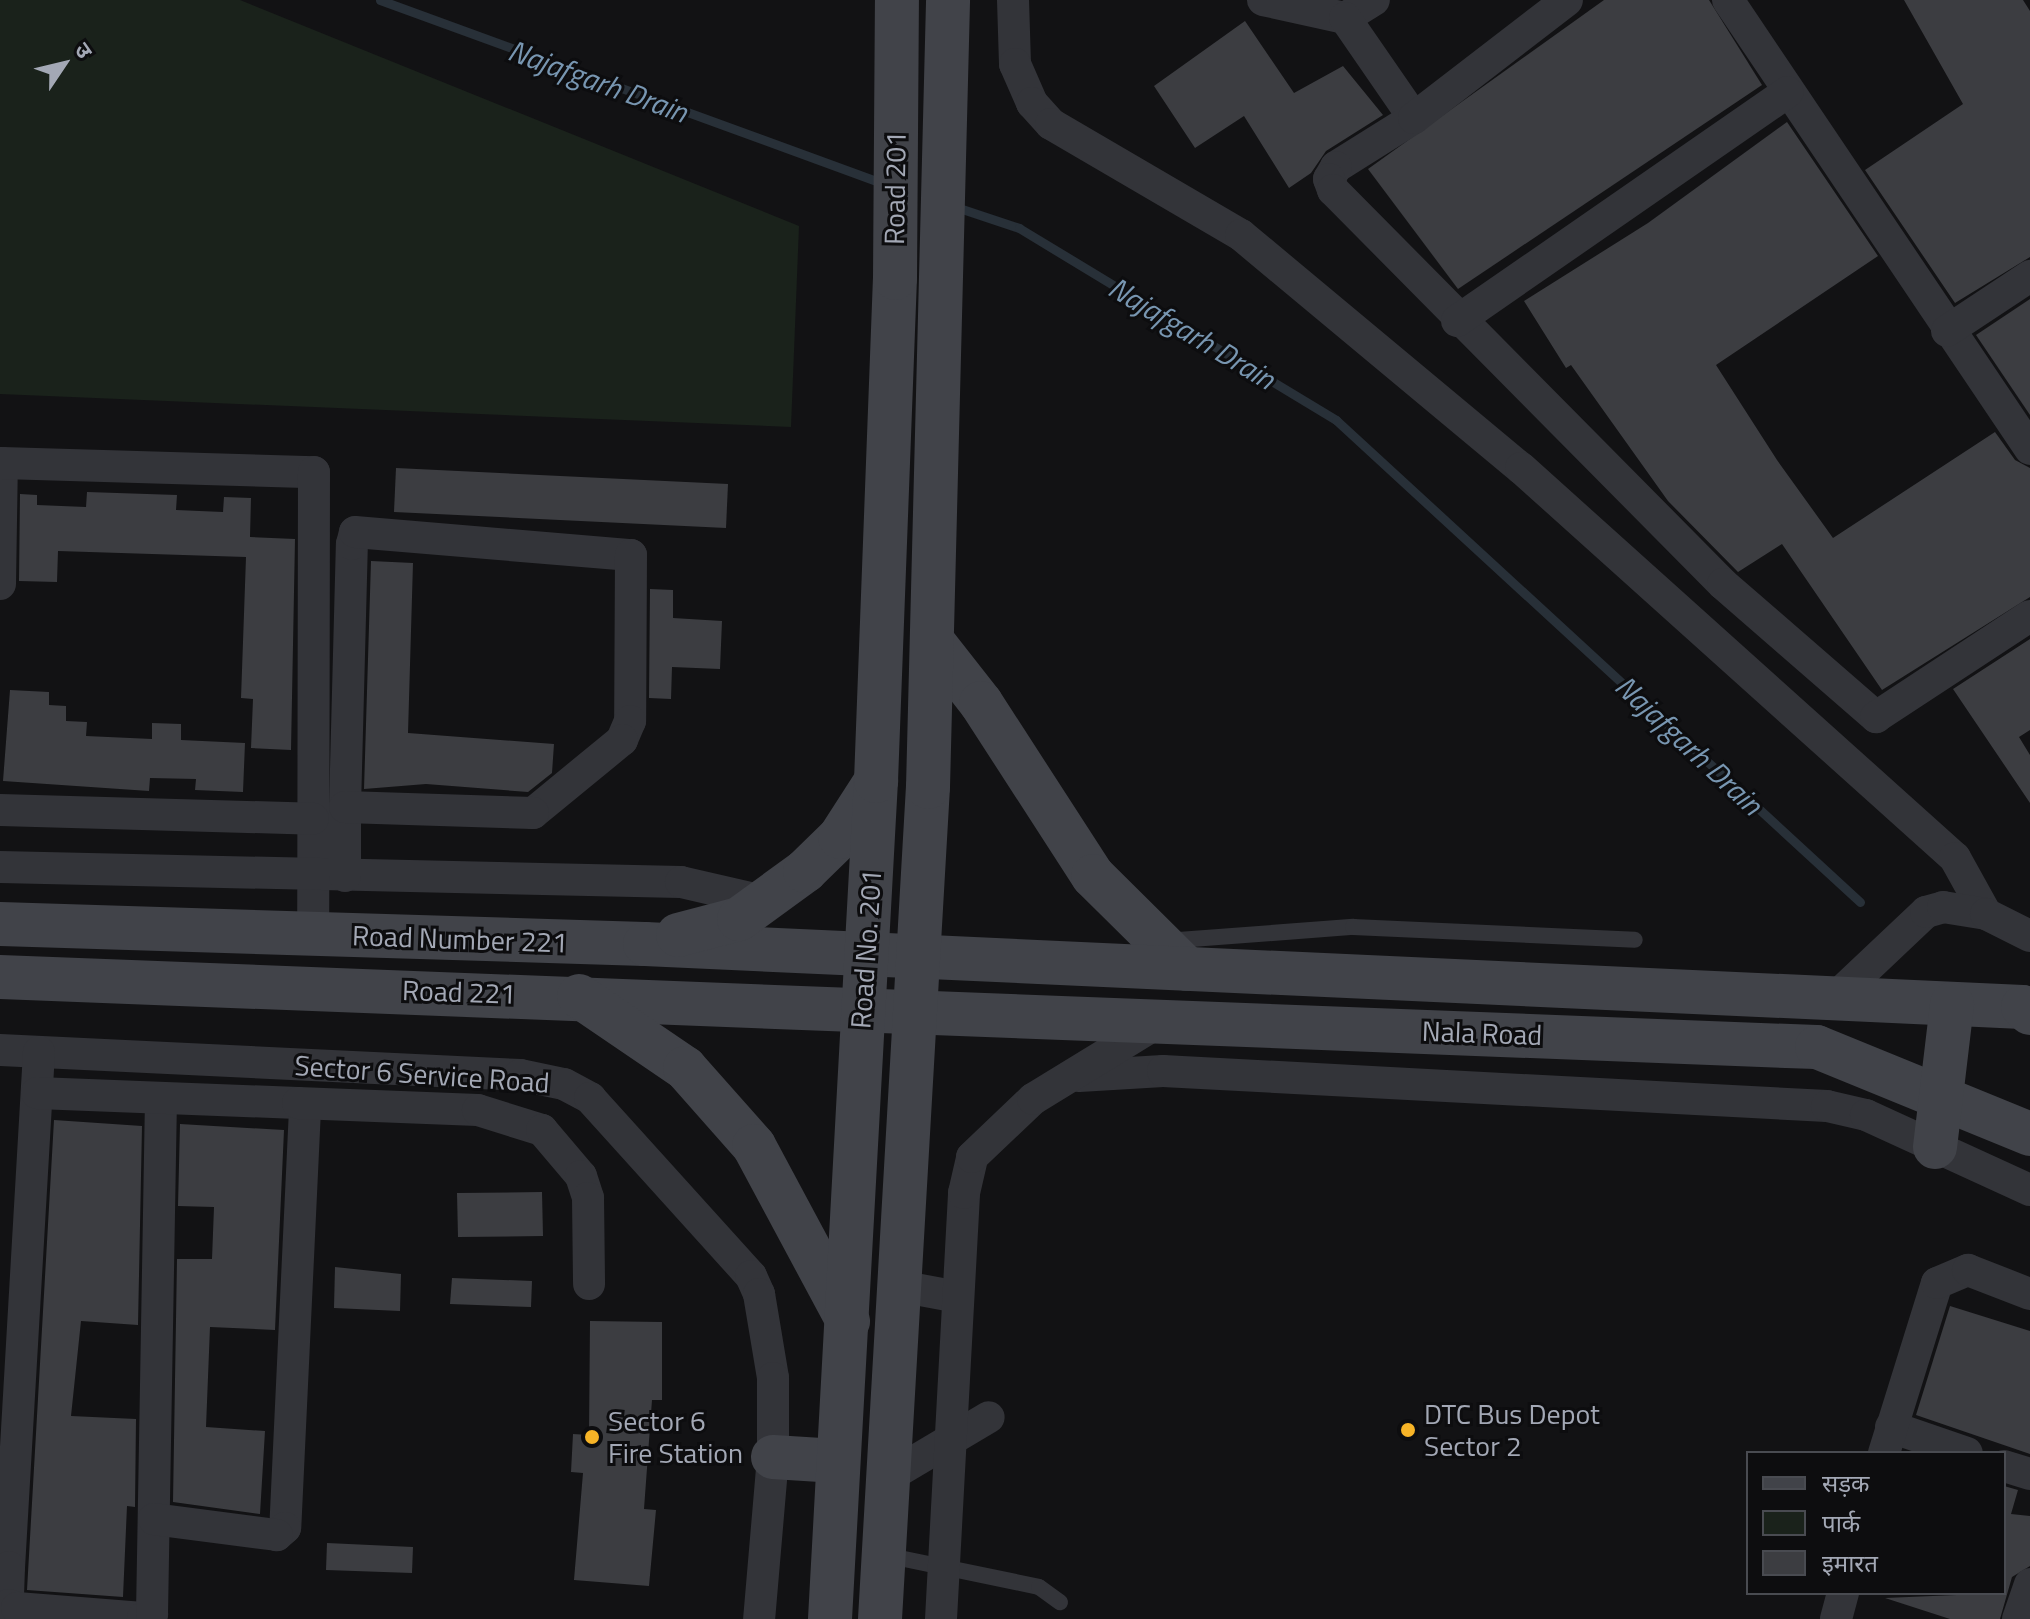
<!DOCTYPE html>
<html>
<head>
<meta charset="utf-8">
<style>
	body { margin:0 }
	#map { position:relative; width:2030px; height:1619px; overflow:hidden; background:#121214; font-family:"Titillium Web","Noto Sans Devanagari",sans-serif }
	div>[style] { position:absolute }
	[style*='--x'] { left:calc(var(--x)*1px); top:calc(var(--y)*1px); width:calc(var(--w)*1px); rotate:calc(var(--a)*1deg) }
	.green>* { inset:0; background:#1a221b }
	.stream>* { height:9px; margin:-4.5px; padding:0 4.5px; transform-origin:4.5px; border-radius:4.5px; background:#283038 }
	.building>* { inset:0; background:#3c3d41 }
	.service>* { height:16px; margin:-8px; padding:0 8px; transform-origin:8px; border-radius:8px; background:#333439 }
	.minor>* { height:32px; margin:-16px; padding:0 16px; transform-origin:16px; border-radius:16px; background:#333439 }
	.secondary>* { height:44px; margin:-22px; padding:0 22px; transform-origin:22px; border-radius:22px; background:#414349 }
	.dots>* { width:22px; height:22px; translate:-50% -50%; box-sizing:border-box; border:4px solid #0d0d0f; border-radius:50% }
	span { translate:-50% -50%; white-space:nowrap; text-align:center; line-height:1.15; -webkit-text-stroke:6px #0d0d0f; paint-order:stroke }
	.street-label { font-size:28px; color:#a3a8b5 }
	.poi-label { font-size:28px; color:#a3a8b5 }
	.left { translate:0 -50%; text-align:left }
	.water-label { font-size:30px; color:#7896b1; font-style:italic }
	.legend { position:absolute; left:1746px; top:1451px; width:260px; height:144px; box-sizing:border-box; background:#0d0d0f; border:2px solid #494b51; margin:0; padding:10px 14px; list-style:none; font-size:24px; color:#a3a8b5 }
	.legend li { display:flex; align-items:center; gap:16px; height:40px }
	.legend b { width:40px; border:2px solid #494b51 }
	.north { position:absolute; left:24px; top:24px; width:80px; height:80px; -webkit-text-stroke:6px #0d0d0f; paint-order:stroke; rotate:55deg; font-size:22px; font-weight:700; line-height:32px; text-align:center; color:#a3a8b5 }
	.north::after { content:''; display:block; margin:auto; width:28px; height:36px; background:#a3a8b5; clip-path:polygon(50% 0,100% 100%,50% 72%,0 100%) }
</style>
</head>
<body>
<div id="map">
	<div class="green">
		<i style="clip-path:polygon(0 0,240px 0,799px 226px,791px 427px,0 394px)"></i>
	</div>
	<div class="stream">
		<i style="--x:380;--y:0;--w:534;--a:20.03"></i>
		<i style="--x:953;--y:206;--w:70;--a:18.4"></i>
		<i style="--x:1019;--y:228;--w:371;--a:31.2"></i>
		<i style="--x:1336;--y:420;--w:712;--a:42.61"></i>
	</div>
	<div class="building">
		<i style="clip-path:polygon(1604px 0,1709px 0,1762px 85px,1458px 289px,1368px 169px)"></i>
		<i style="clip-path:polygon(1904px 0,2023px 0,2030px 11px,2030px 257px,1955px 303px,1865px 170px,1963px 104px)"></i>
		<i style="clip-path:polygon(1245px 21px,1294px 93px,1343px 66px,1383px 115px,1326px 151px,1311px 173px,1289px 188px,1244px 116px,1195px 148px,1154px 86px)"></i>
		<i style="clip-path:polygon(1787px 122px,1878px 256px,1716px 365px,1777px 460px,1833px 538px,1995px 432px,2015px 460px,2030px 468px,2030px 597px,1882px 690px,1782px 544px,1738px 572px,1668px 501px,1571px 365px,1566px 368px,1524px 301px,1648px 223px)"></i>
		<i style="clip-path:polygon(2030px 299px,2030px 415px,1976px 335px)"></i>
		<i style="clip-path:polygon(396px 468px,728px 484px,726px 528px,394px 512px)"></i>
		<i style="clip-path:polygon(87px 492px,177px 495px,176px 510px,223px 512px,224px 497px,251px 498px,250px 537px,295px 539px,291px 750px,251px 748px,253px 699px,241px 698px,246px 557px,58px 551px,57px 582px,19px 581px,20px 494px,37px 495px,37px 505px,86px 507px)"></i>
		<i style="clip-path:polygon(371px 561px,413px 563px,408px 733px,554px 744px,552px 773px,528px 792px,426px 784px,364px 789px)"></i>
		<i style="clip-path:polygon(650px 589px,673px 590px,673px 618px,722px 621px,720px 669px,672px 667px,671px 699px,649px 698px)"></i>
		<i style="clip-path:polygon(2030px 639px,2030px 730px,2019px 737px,2030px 755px,2030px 803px,1953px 689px)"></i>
		<i style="clip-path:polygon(10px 690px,49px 692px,49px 705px,66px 706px,66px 721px,87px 722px,86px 736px,152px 739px,152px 723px,181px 724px,181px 740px,245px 743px,243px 792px,195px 790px,196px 779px,150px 778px,149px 791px,3px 781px)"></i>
		<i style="clip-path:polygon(54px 1120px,142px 1126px,138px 1325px,81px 1321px,71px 1416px,136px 1419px,135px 1507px,127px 1506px,123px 1597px,27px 1590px)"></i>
		<i style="clip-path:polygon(180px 1124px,284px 1130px,275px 1330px,210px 1327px,206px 1427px,265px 1431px,260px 1514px,173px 1502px,177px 1259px,212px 1259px,214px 1207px,178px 1206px)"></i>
		<i style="clip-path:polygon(542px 1192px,543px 1236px,458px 1237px,457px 1193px)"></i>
		<i style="clip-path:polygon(335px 1267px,401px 1274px,400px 1311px,334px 1308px)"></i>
		<i style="clip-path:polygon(452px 1278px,532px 1281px,531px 1307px,450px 1304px)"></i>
		<i style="clip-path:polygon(1950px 1306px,2030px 1331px,2030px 1454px,1916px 1415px)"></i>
		<i style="clip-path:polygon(590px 1321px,662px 1322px,662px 1400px,652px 1400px,644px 1509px,656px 1510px,649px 1586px,574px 1580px,583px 1473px,571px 1472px,573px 1434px,589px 1435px)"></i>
		<i style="clip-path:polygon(2004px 1486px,2018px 1490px,2011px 1514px,2030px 1516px,2030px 1566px,2012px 1577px,2000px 1619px,1950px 1619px,1885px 1598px,2004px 1593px)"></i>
		<i style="clip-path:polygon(327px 1543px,413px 1547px,412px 1573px,326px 1570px)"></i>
	</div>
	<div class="service">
		<i style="--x:1165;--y:941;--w:189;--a:-4.3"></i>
		<i style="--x:1353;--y:927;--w:282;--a:2.6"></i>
		<i style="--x:885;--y:1555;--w:157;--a:11.7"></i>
		<i style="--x:1039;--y:1587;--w:26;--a:36"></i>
	</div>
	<div class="minor">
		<i style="--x:1013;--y:0;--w:64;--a:88.2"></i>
		<i style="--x:1015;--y:64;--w:43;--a:66.4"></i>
		<i style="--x:1032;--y:103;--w:28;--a:48"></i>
		<i style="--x:1051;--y:124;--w:220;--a:30.3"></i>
		<i style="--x:1241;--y:235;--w:364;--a:39.8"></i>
		<i style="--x:1521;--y:468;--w:583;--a:41.94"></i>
		<i style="--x:1955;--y:858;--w:64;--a:61"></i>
		<i style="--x:1263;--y:0;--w:84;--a:12.4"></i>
		<i style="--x:1345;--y:18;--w:34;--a:-32"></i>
		<i style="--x:1728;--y:0;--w:541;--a:56.07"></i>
		<i style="--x:1345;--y:18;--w:121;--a:55.4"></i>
		<i style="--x:1414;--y:118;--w:92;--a:147.9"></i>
		<i style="--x:1336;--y:167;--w:14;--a:120"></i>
		<i style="--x:1329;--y:179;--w:12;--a:70"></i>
		<i style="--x:1333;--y:190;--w:554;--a:45.29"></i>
		<i style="--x:1723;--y:584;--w:203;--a:41"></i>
		<i style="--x:1876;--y:717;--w:184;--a:-33.3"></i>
		<i style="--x:1414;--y:118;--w:193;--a:-37.6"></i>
		<i style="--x:1457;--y:321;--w:402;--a:-34.7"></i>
		<i style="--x:1947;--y:331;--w:100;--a:-33.5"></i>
		<i style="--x:0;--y:584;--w:121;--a:-89.1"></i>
		<i style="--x:2;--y:463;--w:312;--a:1.7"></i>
		<i style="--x:314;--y:472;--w:462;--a:90.1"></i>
		<i style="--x:0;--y:810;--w:313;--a:1.6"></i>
		<i style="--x:0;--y:867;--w:681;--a:1.26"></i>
		<i style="--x:681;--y:882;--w:84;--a:13"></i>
		<i style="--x:345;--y:876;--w:69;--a:-90"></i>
		<i style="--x:345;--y:807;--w:263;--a:-88.5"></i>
		<i style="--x:352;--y:544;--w:12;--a:-76"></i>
		<i style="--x:355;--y:532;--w:277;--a:4.8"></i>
		<i style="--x:631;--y:555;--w:166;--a:90.3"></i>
		<i style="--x:630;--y:721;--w:21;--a:113"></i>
		<i style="--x:622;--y:740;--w:115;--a:140.6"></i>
		<i style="--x:533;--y:813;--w:188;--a:-178.2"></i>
		<i style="--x:1835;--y:998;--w:125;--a:-43.4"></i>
		<i style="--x:1926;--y:912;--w:18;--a:-16"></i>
		<i style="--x:1943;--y:907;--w:44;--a:9.2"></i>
		<i style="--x:1986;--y:914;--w:49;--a:26.6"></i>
		<i style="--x:0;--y:1050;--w:521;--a:2.75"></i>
		<i style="--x:520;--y:1075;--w:45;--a:11.6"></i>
		<i style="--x:564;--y:1084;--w:30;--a:28"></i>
		<i style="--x:590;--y:1098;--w:240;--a:47.9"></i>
		<i style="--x:751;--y:1276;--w:20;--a:66"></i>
		<i style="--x:759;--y:1294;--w:85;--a:80.5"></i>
		<i style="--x:773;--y:1378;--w:79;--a:90"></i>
		<i style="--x:773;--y:1457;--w:163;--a:94.9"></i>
		<i style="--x:39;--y:1052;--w:516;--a:93.33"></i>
		<i style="--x:9;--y:1567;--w:38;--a:92"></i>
		<i style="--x:8;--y:1605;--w:9;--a:18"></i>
		<i style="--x:17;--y:1608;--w:126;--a:4.5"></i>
		<i style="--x:143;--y:1618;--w:10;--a:-24"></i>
		<i style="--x:152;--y:1614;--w:516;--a:-89"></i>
		<i style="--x:1079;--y:1076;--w:84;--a:-3.4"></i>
		<i style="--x:1163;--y:1071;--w:665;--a:3.02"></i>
		<i style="--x:1827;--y:1106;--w:40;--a:13"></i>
		<i style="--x:1866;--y:1115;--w:180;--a:24.6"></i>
		<i style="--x:37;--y:1093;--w:261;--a:2.2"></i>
		<i style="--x:298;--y:1103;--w:9;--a:41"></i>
		<i style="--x:305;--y:1109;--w:419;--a:92.7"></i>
		<i style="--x:285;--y:1528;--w:11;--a:139"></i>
		<i style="--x:277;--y:1535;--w:124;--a:-172.6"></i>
		<i style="--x:298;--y:1103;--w:180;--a:2.2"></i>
		<i style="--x:478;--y:1110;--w:67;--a:17.4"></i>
		<i style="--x:542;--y:1130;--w:60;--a:49.7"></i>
		<i style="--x:581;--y:1176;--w:23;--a:72"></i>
		<i style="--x:588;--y:1198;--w:86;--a:89.3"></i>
		<i style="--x:899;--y:1286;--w:60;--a:10.6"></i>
		<i style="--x:1891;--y:1427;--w:80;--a:18.9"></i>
		<i style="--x:1884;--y:1453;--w:178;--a:-72.7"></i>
		<i style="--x:1937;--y:1283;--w:34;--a:-23"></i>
		<i style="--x:1968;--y:1270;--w:66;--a:21.2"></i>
		<i style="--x:2004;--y:1466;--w:27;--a:17"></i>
		<i style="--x:888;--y:1477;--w:117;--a:-30.7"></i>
		<i style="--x:941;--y:1619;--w:427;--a:-86.9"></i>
		<i style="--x:964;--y:1193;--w:37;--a:-77"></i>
		<i style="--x:972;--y:1157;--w:84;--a:-43.6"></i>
		<i style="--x:1033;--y:1099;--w:151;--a:-31.5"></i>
		<i style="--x:1836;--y:1619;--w:27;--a:-75"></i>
		<i style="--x:2018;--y:1619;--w:37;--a:-71"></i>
	</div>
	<div class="secondary">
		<i style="--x:934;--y:643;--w:76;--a:51.9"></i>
		<i style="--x:981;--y:703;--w:206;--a:57.1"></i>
		<i style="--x:1093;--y:876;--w:132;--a:44.7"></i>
		<i style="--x:0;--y:924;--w:645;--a:1.78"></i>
		<i style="--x:645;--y:944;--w:1379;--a:2.62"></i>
		<i style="--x:2023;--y:1007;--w:9;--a:41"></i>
		<i style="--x:678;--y:935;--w:63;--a:-14.7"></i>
		<i style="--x:739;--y:919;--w:82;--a:-36"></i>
		<i style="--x:805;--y:871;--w:49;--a:-44.2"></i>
		<i style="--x:840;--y:837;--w:67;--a:-57.3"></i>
		<i style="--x:0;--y:977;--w:1818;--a:2.21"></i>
		<i style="--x:1817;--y:1047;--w:230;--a:22.2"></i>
		<i style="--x:579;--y:996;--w:128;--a:34.2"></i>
		<i style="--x:685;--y:1068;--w:104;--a:48.5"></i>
		<i style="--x:754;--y:1146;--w:199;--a:61.8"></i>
		<i style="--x:1935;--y:1147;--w:144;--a:-83.2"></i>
		<i style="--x:773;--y:1457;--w:64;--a:3.6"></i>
		<i style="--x:830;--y:1619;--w:839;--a:-86.86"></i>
		<i style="--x:876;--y:781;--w:503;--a:-87.84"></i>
		<i style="--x:895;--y:278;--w:278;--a:-89.6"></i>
		<i style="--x:880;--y:1619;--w:833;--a:-86.7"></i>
		<i style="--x:928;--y:787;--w:787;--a:-88.54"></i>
	</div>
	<div class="dots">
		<i style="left:1408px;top:1430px;background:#f7b427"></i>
		<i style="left:592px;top:1437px;background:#f7b427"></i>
	</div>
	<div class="street-label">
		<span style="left:895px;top:188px;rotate:-89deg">Road 201</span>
		<span style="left:460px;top:939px;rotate:2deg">Road Number 221</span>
		<span style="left:866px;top:949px;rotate:-86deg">Road No. 201</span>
		<span style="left:459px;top:992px;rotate:2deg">Road 221</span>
		<span style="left:1482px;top:1033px;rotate:2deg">Nala Road</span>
		<span style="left:422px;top:1074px;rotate:4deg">Sector 6 Service Road</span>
	</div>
	<div class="poi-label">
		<span class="left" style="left:1424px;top:1430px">DTC Bus Depot<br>Sector 2</span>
		<span class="left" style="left:608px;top:1437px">Sector 6<br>Fire Station</span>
	</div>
	<div class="water-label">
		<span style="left:598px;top:81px;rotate:20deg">Najafgarh Drain</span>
		<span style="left:1192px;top:333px;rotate:31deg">Najafgarh Drain</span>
		<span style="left:1689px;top:745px;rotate:43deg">Najafgarh Drain</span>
	</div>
	<ul class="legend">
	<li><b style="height:10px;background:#414349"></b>सड़क</li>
	<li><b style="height:22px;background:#1a221b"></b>पार्क</li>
	<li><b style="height:22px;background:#3c3d41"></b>इमारत</li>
	</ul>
	<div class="north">उ</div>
</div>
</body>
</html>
